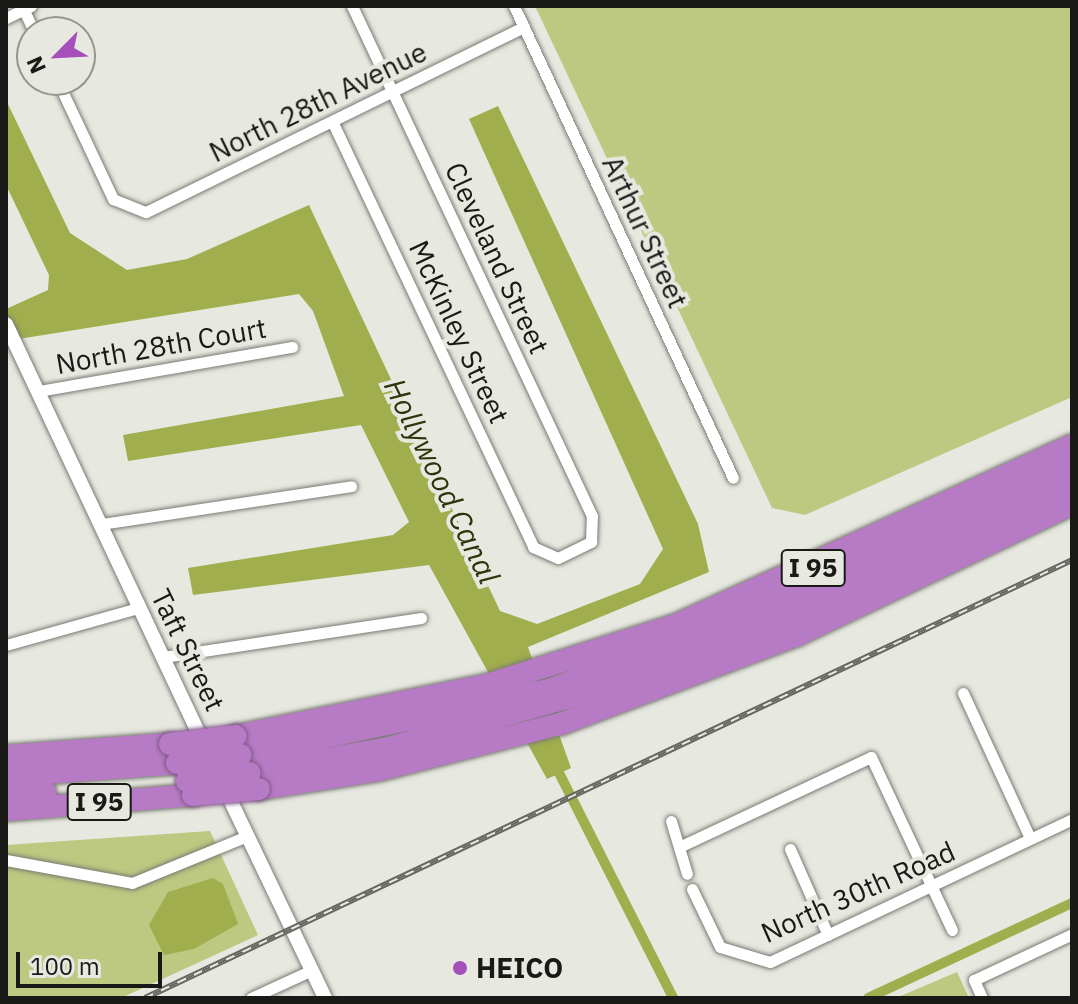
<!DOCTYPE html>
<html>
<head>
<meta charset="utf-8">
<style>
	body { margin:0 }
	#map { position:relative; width:1078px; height:1004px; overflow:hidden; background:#e7e8e0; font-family:"IBM Plex Sans",sans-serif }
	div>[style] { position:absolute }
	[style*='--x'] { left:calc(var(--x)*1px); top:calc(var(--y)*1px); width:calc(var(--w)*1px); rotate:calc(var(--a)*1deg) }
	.green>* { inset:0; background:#bdc881 }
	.water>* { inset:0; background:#a0ae4d }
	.canal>* { height:10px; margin:-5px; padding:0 5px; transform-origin:5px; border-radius:5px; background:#a0ae4d }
	.roads { filter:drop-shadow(0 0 2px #797b73) drop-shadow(0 0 2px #797b73) }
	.minor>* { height:11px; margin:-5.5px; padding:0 5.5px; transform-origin:5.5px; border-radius:5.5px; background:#fff }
	.tertiary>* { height:14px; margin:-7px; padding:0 7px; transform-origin:7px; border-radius:7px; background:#fff }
	.motorway>* { height:22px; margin:-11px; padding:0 11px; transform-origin:11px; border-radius:11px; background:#b77bc5 }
	.rail>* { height:6px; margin-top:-3px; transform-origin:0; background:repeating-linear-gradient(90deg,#e7e8e0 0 9px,#666762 0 18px); box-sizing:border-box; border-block:2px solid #666762 }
	.bridges { filter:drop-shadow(0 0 2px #805988) drop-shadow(0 0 2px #805988) }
	.motorway-bridge>* { height:22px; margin:-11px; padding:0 11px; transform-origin:11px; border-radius:11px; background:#b77bc5 }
	.dots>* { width:22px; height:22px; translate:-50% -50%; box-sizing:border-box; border:4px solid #e7e8e0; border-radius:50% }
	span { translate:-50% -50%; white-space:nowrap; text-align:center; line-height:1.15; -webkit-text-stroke:8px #e7e8e0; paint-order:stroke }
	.shield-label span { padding:2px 6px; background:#e7e8e0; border:2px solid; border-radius:6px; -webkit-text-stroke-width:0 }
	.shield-label { font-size:26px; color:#191917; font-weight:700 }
	.street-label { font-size:28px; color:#191917 }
	.poi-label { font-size:28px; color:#191917; font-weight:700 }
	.left { translate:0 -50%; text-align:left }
	.water-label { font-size:30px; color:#2f340b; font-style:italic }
	.frame { position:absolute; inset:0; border:8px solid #191917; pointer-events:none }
	.north { position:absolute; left:16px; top:16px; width:80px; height:80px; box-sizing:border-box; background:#e7e8e0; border:2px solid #959590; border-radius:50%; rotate:246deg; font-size:22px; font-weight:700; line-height:32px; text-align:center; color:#191917 }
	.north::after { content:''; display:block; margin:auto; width:28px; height:36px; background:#a64eba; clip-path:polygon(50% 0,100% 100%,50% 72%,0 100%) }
	.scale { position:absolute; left:16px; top:952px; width:146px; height:36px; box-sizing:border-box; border:4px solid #191917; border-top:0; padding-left:10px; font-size:24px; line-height:28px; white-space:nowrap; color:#191917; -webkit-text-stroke:6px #e7e8e0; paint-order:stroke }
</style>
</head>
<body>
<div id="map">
	<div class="green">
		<i style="clip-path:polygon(535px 6px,1072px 6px,1072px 397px,805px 515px,772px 508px)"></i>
		<i style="clip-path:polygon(210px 831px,258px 935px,121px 998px,6px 998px,6px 845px)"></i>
		<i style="clip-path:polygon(957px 972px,969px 998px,896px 998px)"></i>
	</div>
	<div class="water">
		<i style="clip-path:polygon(6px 100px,70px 233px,127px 270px,187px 259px,309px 205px,500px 611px,537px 624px,640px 584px,663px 549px,469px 119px,498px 106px,698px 524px,709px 572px,528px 647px,571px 768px,547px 779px,429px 565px,193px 595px,188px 568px,393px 535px,409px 522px,361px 425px,128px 461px,123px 435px,344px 396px,313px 311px,299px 294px,6px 341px,6px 309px,48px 290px,49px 275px,6px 185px)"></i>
		<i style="clip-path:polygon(213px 878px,223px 884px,238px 924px,194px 949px,164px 955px,149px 925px,168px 892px)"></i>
	</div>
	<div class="canal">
		<i style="--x:553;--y:761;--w:266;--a:63.1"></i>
		<i style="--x:868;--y:998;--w:225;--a:-25"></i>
	</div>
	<div class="roads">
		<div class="minor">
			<i style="--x:22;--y:6;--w:29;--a:65"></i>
			<i style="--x:514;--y:6;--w:520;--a:65.11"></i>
			<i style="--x:6;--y:18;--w:28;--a:-26"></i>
			<i style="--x:57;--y:80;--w:132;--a:64.8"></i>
			<i style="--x:113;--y:199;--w:35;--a:22"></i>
			<i style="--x:146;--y:212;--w:421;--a:-26.1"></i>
			<i style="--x:333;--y:123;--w:469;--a:64.7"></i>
			<i style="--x:533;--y:547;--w:27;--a:24"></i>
			<i style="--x:558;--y:558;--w:37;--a:-26"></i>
			<i style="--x:591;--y:542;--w:26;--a:-88"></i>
			<i style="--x:592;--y:516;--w:564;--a:-115.2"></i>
			<i style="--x:39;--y:391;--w:257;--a:-9.9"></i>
			<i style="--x:101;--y:524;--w:253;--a:-8.6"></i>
			<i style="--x:6;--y:645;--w:137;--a:-15.7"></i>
			<i style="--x:163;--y:657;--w:261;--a:-8.6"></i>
			<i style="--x:963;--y:693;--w:160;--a:65.2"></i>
			<i style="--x:671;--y:821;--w:55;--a:73.2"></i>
			<i style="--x:679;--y:847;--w:212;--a:-25.1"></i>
			<i style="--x:871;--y:757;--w:191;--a:64.9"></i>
			<i style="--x:790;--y:849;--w:94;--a:66.2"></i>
			<i style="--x:6;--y:860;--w:128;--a:10.3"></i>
			<i style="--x:132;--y:883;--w:124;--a:-22.2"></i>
			<i style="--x:692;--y:889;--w:64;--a:64.2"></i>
			<i style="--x:720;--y:947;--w:52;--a:16.7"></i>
			<i style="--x:770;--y:962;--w:334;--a:-25.3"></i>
			<i style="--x:251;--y:998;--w:67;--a:-24.7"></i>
			<i style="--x:982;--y:998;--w:20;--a:-114"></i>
			<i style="--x:974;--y:980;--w:108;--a:-25.1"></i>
		</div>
		<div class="tertiary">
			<i style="--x:6;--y:324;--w:467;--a:64.8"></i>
			<i style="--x:224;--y:787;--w:234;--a:64.4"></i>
		</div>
		<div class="motorway">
			<i style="--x:236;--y:736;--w:256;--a:-11.5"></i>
			<i style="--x:487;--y:685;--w:198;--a:-17.6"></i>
			<i style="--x:676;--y:625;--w:435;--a:-24.4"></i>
			<i style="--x:240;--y:755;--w:319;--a:-11.9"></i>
			<i style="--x:552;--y:689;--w:210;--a:-20.7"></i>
			<i style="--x:748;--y:615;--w:357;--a:-24.7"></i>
			<i style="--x:6;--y:756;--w:164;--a:-4.2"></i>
			<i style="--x:249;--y:773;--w:141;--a:-10.2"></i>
			<i style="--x:388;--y:748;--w:251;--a:-15.7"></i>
			<i style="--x:630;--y:680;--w:208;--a:-22"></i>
			<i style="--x:823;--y:602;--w:275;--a:-25.2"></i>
			<i style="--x:6;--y:776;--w:171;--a:-4.3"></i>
			<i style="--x:259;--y:789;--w:121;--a:-9"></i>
			<i style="--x:379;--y:770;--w:190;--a:-14.3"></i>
			<i style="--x:563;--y:723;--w:250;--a:-20.6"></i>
			<i style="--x:797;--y:635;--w:305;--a:-25.5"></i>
			<i style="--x:6;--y:794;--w:39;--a:-3"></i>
			<i style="--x:6;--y:810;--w:188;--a:-4.6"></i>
		</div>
	</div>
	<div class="rail">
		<i style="--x:145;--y:998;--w:1025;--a:-25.29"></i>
	</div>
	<div class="bridges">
		<div class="motorway-bridge">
			<i style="--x:170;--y:744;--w:66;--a:-6.9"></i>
			<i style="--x:177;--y:763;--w:64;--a:-7.2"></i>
			<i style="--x:187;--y:781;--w:63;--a:-7.4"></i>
			<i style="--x:193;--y:795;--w:66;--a:-5.2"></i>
		</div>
	</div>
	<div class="dots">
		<i style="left:460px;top:968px;background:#a64eba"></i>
	</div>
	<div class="shield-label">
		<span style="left:813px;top:568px">I 95</span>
		<span style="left:99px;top:802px">I 95</span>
	</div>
	<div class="street-label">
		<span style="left:318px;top:102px;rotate:-26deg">North 28th Avenue</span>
		<span style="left:645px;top:232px;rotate:65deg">Arthur Street</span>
		<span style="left:497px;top:258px;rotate:65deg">Cleveland Street</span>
		<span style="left:459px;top:332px;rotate:65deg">McKinley Street</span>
		<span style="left:161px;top:346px;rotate:-10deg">North 28th Court</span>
		<span style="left:188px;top:650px;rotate:64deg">Taft Street</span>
		<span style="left:858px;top:892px;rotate:-24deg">North 30th Road</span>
	</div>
	<div class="poi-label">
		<span class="left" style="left:476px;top:968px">HEICO</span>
	</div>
	<div class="water-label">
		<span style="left:442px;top:481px;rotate:64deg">Hollywood Canal</span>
	</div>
	<div class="frame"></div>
	<div class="north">N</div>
	<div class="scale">100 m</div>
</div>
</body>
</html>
